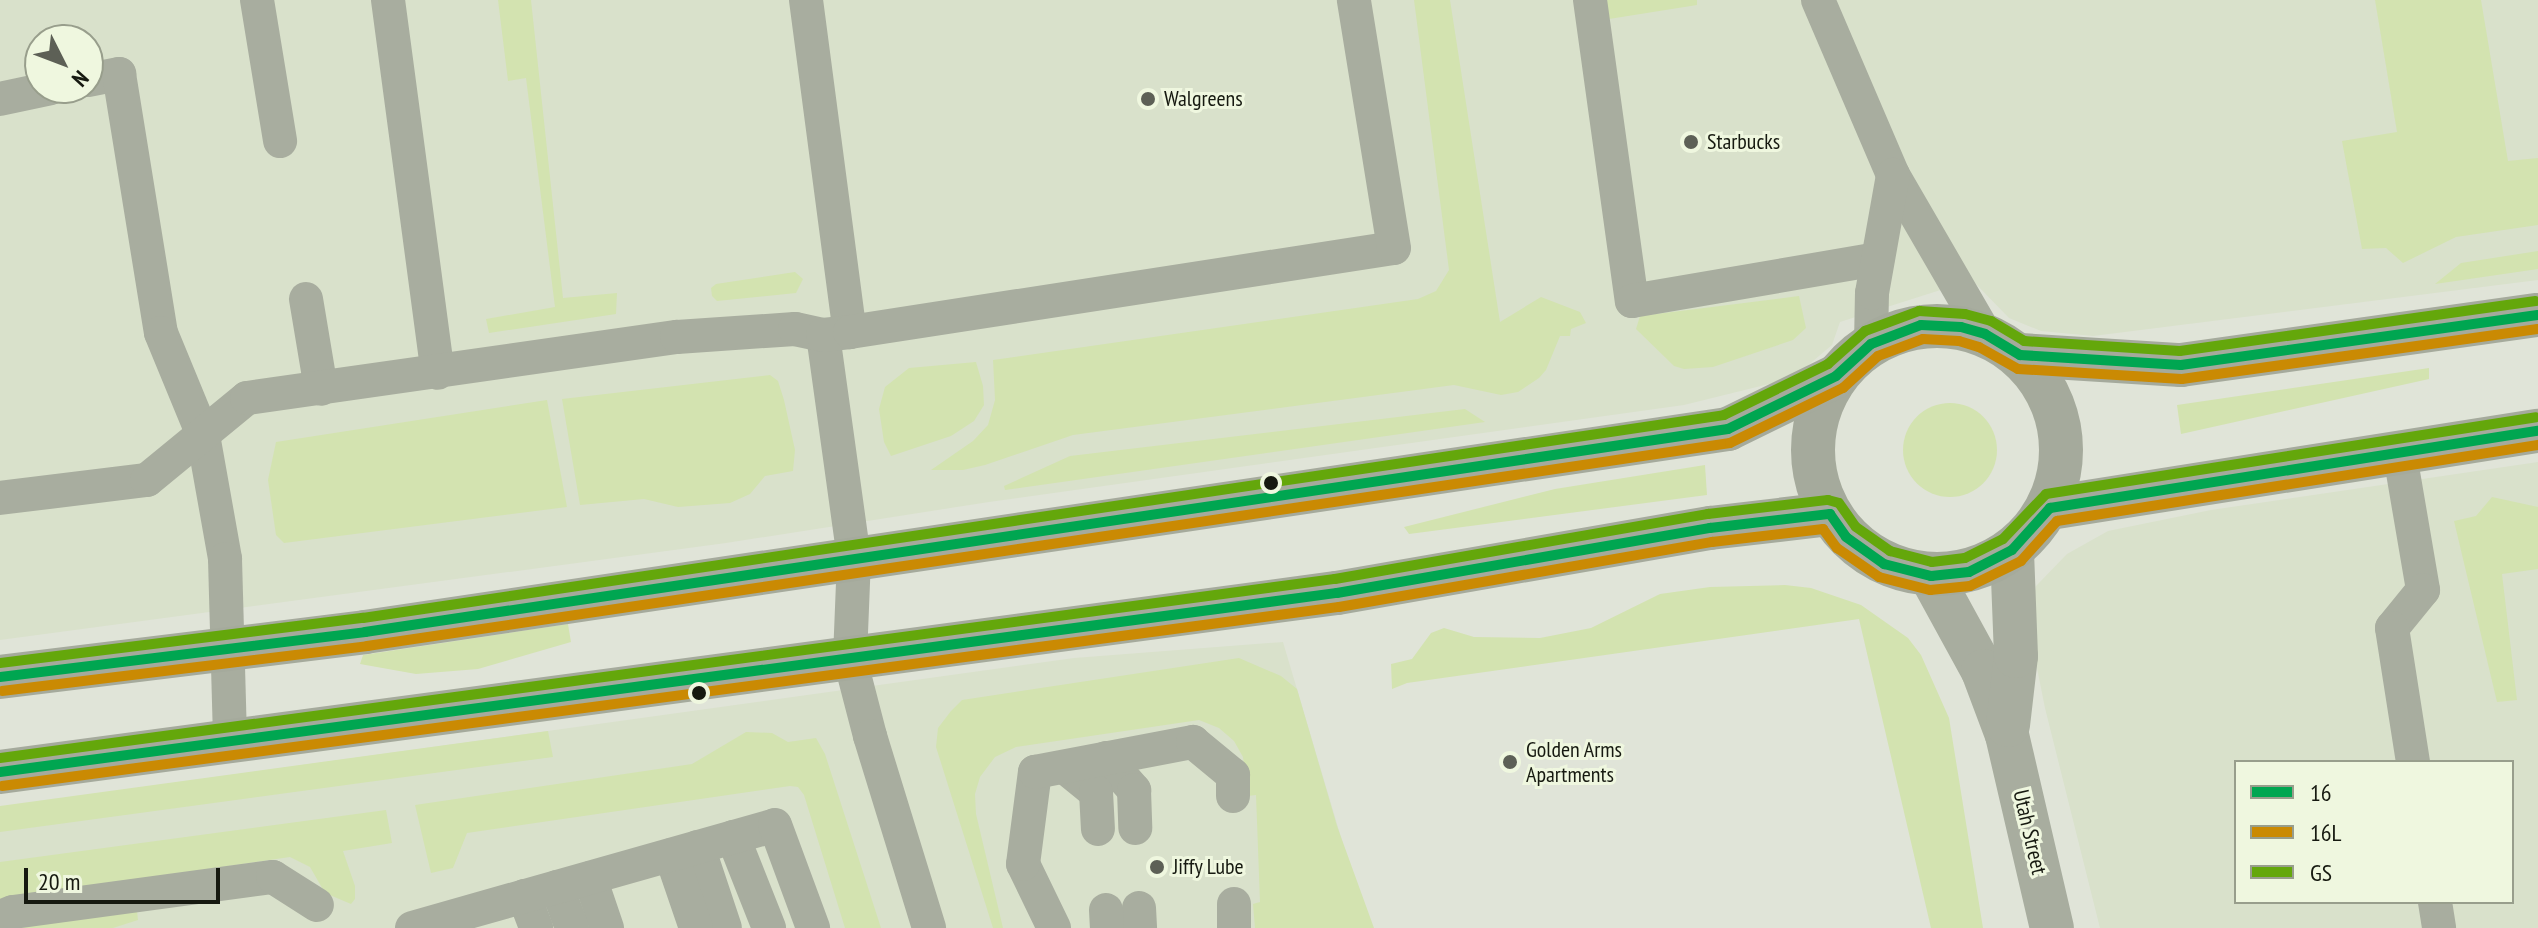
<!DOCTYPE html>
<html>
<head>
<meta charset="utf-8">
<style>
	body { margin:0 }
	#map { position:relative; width:2538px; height:928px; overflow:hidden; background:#e0e4d8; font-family:"PT Sans Narrow",sans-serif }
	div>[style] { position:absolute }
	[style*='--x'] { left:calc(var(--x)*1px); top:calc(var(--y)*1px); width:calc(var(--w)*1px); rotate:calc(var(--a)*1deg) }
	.built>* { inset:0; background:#d9e1cb }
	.green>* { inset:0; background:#d3e3b0 }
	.round { border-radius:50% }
	.lane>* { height:34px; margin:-17px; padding:0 17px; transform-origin:17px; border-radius:17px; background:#a8ad9f }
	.street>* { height:44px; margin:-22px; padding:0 22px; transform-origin:22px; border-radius:22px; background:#a8ad9f }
	.secondary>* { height:44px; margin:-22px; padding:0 22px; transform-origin:22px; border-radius:22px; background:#a5aa9c }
	.secondary>.ring { margin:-22px; padding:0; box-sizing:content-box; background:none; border:44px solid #a5aa9c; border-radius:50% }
	.bus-1>* { height:10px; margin:-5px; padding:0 5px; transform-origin:5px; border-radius:5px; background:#00a651 }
	.bus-2>* { height:10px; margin:-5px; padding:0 5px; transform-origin:5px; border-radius:5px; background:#ca8a03 }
	.bus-3>* { height:10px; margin:-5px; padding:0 5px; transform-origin:5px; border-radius:5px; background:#64a70b }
	.dots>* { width:22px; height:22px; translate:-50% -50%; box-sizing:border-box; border:4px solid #eff7df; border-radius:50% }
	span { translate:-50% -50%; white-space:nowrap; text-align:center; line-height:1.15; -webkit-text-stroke:6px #eff7df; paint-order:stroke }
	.poi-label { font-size:22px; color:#161910 }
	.left { translate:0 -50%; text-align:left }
	.street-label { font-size:22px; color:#161910 }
	.legend { position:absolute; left:2234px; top:760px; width:280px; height:144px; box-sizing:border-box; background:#eff7df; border:2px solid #989e8c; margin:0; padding:10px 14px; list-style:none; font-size:24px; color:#161910 }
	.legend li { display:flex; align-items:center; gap:16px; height:40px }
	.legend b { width:40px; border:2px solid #989e8c }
	.north { position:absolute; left:24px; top:24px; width:80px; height:80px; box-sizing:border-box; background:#eff7df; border:2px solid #989e8c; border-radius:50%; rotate:132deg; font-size:22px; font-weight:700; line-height:32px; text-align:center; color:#161910 }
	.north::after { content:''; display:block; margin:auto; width:28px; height:36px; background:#5d6056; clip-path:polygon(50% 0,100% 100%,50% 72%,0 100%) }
	.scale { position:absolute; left:24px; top:868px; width:196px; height:36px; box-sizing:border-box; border:4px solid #161910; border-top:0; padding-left:10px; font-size:24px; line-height:28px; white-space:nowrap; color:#161910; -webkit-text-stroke:6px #eff7df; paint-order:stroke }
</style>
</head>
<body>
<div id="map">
	<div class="built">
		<i style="clip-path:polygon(evenodd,0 0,2538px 0,2538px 280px,2093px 336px,2041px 331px,2009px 318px,1972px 280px,1840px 322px,1832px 345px,1793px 378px,1684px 405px,989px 502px,726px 543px,0 640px,0 0,40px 40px,88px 40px,88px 88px,40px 88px,40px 40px)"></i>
		<i style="clip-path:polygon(evenodd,2538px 462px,2538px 928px,2100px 928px,2045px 708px,2028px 623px,2036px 586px,2067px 554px,2108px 531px,2211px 510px,2538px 462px,2236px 762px,2512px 762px,2512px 902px,2236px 902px,2236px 762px)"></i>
		<i style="clip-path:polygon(1283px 642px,1368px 928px,0 928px,0 807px,1074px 658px)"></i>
	</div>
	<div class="green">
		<i style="clip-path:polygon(498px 0,531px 0,563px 298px,617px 293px,616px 314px,489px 333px,486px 319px,555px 307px,526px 78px,508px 81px)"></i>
		<i style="clip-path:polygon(1414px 0,1450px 0,1500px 322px,1541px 297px,1580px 312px,1586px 323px,1571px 329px,1570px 336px,1560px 336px,1546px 370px,1539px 378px,1518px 392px,1501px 395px,1454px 385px,1073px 435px,985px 465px,963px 470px,931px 470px,973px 441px,988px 425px,995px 400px,993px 360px,1418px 299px,1436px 291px,1449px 270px)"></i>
		<i style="clip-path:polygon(1606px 0,1697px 0,1697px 5px,1609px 19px)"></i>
		<i style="clip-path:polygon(2375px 0,2481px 0,2508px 161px,2538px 158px,2538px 225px,2456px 237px,2403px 263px,2386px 248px,2362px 249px,2342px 141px,2397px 132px)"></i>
		<i style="clip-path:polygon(2538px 251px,2538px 269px,2435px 284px,2461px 263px)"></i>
		<i style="clip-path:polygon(795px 272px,803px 279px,796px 293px,717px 301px,712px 296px,711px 288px,716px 284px)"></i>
		<i style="clip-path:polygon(1799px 296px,1806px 328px,1793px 340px,1713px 367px,1684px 369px,1674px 366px,1636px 329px,1640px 316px)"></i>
		<i style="clip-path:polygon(976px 362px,983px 386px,984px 405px,974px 421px,951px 436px,891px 456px,884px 442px,879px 409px,885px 387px,909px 368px)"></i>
		<i style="clip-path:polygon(2429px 368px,2429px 379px,2181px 434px,2177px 405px)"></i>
		<i style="clip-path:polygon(770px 375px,778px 381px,784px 400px,795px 450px,793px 471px,765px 476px,750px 494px,730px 503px,678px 507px,644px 499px,580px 505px,562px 399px)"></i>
		<i style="clip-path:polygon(547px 400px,567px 507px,284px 543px,276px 535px,268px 480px,276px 442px)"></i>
		<i class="round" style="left:1903px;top:403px;width:94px;height:94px"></i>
		<i style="clip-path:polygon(1465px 409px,1485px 422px,1005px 490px,1004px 486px,1070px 456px)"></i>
		<i style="clip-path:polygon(1705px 465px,1707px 495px,1409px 534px,1404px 527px,1555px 489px)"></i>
		<i style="clip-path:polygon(2492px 497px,2538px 507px,2538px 569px,2502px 574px,2517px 700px,2497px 702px,2454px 521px,2476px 516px)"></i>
		<i style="clip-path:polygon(1785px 585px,1811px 588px,1861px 605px,1908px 638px,1921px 655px,1949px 718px,1983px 928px,1931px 928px,1859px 619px,1407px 683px,1392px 689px,1391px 664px,1412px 659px,1431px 633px,1444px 628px,1474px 637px,1540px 638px,1591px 628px,1660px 594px,1710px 587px)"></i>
		<i style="clip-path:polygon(568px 624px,571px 642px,478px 669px,416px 674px,360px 664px,363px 655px)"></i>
		<i style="clip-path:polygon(1239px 658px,1281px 676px,1297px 689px,1337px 826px,1374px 928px,1255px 928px,1253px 904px,1260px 902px,1256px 795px,1248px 796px,1243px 757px,1234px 741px,1219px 728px,1199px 720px,1016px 747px,995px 757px,980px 777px,975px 794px,976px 814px,1003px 928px,993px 928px,936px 747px,938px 728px,951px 711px,962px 700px)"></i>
		<i style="clip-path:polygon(548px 731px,553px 757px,0 832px,0 806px)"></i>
		<i style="clip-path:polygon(746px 732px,772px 733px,788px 742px,816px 738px,825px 754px,881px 928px,845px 928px,804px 795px,798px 787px,790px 786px,467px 833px,453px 868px,431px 873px,415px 805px,692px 764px)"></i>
		<i style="clip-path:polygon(386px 810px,392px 843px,343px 851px,355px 886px,355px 899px,351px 904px,325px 893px,310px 867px,290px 857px,0 899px,0 862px)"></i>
		<i style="clip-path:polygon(137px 911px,138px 920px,113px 928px,17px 928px)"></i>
	</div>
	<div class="lane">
		<i style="--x:257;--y:0;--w:143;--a:80.7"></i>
		<i style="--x:388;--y:0;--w:376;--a:82.4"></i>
		<i style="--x:806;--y:0;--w:335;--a:82.5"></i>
		<i style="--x:1590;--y:0;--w:304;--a:82.1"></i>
		<i style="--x:1632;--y:301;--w:249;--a:-9.7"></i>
		<i style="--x:1818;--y:0;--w:190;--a:66.8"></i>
		<i style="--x:1893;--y:175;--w:184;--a:59.9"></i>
		<i style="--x:88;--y:80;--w:32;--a:-11"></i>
		<i style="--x:119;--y:74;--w:262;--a:80.8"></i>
		<i style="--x:161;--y:333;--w:110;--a:67.6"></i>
		<i style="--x:203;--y:435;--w:126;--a:79.9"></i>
		<i style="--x:225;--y:559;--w:182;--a:88.4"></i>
		<i style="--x:0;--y:99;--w:52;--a:-12.2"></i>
		<i style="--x:306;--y:299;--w:91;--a:80.5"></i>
		<i style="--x:823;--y:335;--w:225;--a:82.1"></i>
		<i style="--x:854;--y:558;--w:101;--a:92.3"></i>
		<i style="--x:850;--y:659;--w:80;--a:75.4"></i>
		<i style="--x:870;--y:736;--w:201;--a:72.9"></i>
		<i style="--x:1871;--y:344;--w:51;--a:-88.9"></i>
		<i style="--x:1872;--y:293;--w:120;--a:-79.9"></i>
		<i style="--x:2400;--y:455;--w:137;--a:80.3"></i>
		<i style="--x:2423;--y:590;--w:49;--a:129.2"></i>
		<i style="--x:2392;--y:628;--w:136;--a:81.1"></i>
		<i style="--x:0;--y:498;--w:148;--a:-7"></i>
		<i style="--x:147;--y:480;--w:129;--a:-39.4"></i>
		<i style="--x:247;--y:398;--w:434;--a:-8.1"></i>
		<i style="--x:677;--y:337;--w:118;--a:-3.9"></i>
		<i style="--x:795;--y:329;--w:29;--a:12"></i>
		<i style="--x:823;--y:335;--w:27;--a:-6"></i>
		<i style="--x:850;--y:332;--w:550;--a:-8.78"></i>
		<i style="--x:1394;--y:248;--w:251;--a:-99.2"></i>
		<i style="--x:1106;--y:758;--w:43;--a:48.8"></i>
		<i style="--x:1134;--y:790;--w:38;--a:88"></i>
		<i style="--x:1066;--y:768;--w:38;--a:39"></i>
		<i style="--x:1096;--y:792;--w:37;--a:87"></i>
		<i style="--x:733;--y:837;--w:98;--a:68.4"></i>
		<i style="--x:698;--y:847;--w:85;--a:71.6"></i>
		<i style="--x:671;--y:855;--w:77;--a:71.1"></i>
		<i style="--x:590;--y:878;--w:53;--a:71.2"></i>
		<i style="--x:557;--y:887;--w:44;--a:69.9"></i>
		<i style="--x:524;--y:896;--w:34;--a:69"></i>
		<i style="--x:2435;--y:902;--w:26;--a:81"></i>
		<i style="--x:1234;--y:904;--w:24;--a:90"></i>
		<i style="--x:1139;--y:908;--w:20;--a:87"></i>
		<i style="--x:1106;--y:910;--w:18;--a:87"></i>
		<i style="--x:0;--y:917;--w:14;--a:-21"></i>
		<i style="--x:13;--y:912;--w:262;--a:-7.7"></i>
		<i style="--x:273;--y:877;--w:52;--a:32.5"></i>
		<i style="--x:412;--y:928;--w:377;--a:-15.8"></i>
		<i style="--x:775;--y:825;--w:110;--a:69.7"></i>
		<i style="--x:1054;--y:928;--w:71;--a:-115.8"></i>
		<i style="--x:1023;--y:864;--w:93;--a:-82.6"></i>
		<i style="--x:1035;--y:772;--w:161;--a:-10.8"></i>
		<i style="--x:1193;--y:742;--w:52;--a:39.5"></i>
		<i style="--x:1233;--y:775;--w:21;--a:90"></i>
	</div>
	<div class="street">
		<i style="--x:1931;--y:576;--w:108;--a:61.3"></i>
		<i style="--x:1983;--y:671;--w:68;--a:69.4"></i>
		<i style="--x:2007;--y:735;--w:198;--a:76.9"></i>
		<i style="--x:2008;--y:725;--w:69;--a:-83.4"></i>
		<i style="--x:2016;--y:656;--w:106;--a:-92.2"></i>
	</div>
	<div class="secondary">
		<i class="ring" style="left:1813px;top:326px;width:204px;height:204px"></i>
		<i style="--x:2020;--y:355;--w:161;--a:3.6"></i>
		<i style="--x:2181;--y:365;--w:360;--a:-8"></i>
		<i style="--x:2050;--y:508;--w:494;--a:-9"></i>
		<i style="--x:0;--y:677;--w:368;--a:-7"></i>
		<i style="--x:365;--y:632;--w:1378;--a:-8.47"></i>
		<i style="--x:1728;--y:429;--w:120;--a:-26.1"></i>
		<i style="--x:0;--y:772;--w:1349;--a:-7.63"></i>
		<i style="--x:1337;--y:593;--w:379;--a:-9.9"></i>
		<i style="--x:1710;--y:528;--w:121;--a:-6.7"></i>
	</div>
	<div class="bus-1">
		<i style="--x:0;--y:677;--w:368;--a:-7"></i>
		<i style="--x:365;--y:632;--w:1378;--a:-8.47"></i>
		<i style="--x:1728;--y:429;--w:120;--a:-26.1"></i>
		<i style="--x:1836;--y:376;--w:47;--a:-42.4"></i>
		<i style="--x:1871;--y:344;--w:53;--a:-20.8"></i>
		<i style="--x:1921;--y:325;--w:40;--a:2.9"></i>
		<i style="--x:1961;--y:327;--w:25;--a:16"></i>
		<i style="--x:1985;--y:334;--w:41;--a:31"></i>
		<i style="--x:2020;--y:355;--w:161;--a:3.6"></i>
		<i style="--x:2181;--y:365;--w:360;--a:-8"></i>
		<i style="--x:0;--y:772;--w:1349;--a:-7.63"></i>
		<i style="--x:1337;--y:593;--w:379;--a:-9.9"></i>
		<i style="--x:1710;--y:528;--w:121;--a:-6.7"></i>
		<i style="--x:1830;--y:514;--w:28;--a:55"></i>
		<i style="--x:1846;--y:537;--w:47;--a:35.4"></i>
		<i style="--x:1884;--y:564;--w:49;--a:14.3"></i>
		<i style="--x:1931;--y:576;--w:38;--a:-6"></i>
		<i style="--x:1969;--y:572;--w:48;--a:-27.1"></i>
		<i style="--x:2012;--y:550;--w:57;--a:-47.9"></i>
		<i style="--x:2050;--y:508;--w:494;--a:-9"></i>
	</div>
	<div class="bus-2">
		<i style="--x:2;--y:691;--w:368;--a:-7"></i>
		<i style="--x:367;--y:646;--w:1378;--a:-8.47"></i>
		<i style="--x:1730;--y:443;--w:126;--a:-26"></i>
		<i style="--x:1843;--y:388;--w:47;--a:-42.4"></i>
		<i style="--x:1878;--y:356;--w:48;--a:-20.7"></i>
		<i style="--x:1923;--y:339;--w:36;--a:3"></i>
		<i style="--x:1959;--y:341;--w:21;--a:17"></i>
		<i style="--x:1979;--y:347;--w:45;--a:29.4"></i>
		<i style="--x:2018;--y:369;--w:164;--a:3.5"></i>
		<i style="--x:2182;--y:379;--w:359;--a:-8"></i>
		<i style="--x:2;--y:786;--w:1349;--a:-7.63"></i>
		<i style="--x:1339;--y:607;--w:379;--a:-9.9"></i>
		<i style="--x:1712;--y:542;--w:112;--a:-6.7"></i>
		<i style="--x:1823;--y:529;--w:24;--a:54"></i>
		<i style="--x:1837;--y:548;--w:51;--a:34.6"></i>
		<i style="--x:1879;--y:577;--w:53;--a:14.3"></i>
		<i style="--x:1930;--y:590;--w:40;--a:-5.7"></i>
		<i style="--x:1970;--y:586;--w:57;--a:-26.1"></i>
		<i style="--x:2021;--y:561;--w:54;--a:-48"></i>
		<i style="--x:2057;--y:521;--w:487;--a:-9"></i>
	</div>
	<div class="bus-3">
		<i style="--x:0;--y:663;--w:366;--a:-7.1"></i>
		<i style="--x:363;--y:618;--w:1376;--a:-8.48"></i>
		<i style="--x:1724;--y:415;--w:116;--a:-26.1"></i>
		<i style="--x:1828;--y:364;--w:50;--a:-41.7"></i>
		<i style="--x:1865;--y:331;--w:58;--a:-20.3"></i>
		<i style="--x:1919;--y:311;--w:46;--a:3.7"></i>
		<i style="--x:1965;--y:314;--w:27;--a:15"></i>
		<i style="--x:1991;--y:321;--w:39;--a:31"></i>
		<i style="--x:2024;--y:341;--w:156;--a:3.7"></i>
		<i style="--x:2180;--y:351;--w:359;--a:-8"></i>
		<i style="--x:0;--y:758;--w:1347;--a:-7.64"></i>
		<i style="--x:1335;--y:579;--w:379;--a:-9.9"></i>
		<i style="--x:1708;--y:514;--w:121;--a:-6.7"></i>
		<i style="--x:1828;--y:500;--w:11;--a:15"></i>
		<i style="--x:1839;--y:503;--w:29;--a:55"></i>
		<i style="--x:1856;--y:527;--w:42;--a:35.2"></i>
		<i style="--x:1890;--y:551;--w:43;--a:14.7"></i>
		<i style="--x:1932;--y:562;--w:33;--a:-7"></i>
		<i style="--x:1965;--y:558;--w:42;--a:-26.6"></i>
		<i style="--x:2003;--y:539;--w:62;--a:-46.3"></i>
		<i style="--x:2046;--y:494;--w:496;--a:-8.9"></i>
	</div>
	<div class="dots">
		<i style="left:1148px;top:99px;background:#5d6056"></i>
		<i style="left:1691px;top:142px;background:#5d6056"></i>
		<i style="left:1271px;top:483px;background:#161910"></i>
		<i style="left:699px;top:693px;background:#161910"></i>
		<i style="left:1510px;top:762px;background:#5d6056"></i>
		<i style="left:1157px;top:867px;background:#5d6056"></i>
	</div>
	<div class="poi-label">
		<span class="left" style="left:1164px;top:99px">Walgreens</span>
		<span class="left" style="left:1707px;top:142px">Starbucks</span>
		<span class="left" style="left:1526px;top:762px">Golden Arms<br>Apartments</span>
		<span class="left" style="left:1173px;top:867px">Jiffy Lube</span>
	</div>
	<div class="street-label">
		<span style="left:2030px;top:832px;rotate:77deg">Utah Street</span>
	</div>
	<ul class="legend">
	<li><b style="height:10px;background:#00a651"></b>16</li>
	<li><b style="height:10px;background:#ca8a03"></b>16L</li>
	<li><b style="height:10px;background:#64a70b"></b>GS</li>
	</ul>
	<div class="north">N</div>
	<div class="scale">20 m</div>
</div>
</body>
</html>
